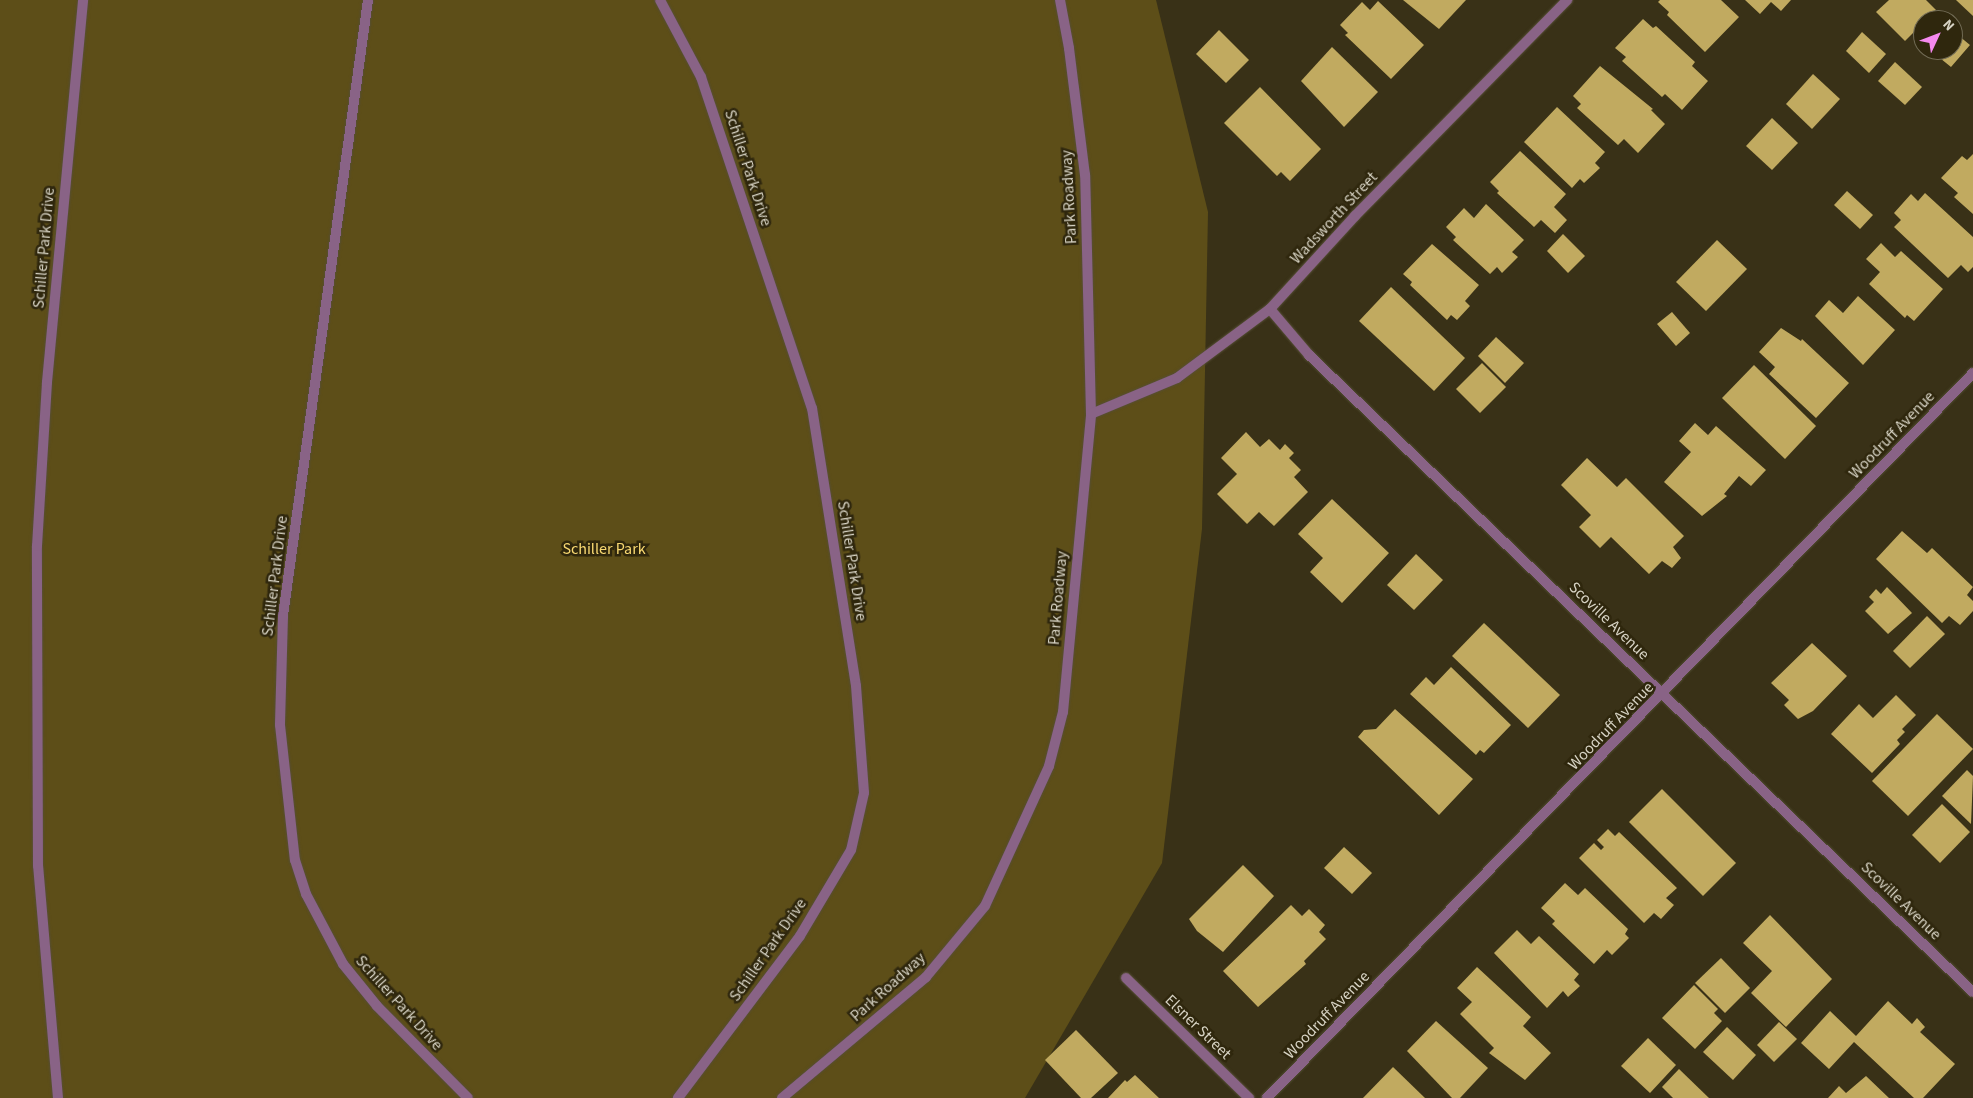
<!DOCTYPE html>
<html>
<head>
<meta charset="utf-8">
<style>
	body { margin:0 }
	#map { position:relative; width:1973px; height:1098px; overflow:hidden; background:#393117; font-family:"Source Sans 3",sans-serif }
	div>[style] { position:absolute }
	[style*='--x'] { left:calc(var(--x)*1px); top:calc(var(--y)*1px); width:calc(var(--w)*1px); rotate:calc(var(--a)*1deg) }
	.green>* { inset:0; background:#5d4e18 }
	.building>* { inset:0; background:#c1aa60 }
	.roads { filter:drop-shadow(0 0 1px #554e36) drop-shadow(0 0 1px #554e36) }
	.service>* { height:10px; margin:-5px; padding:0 5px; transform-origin:5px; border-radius:5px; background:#896386 }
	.minor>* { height:10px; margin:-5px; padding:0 5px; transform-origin:5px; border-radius:5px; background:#896386 }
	span { translate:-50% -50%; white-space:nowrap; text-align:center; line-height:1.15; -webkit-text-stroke:5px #2f270d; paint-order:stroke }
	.street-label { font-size:16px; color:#d7d3c4 }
	.park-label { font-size:16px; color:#f9d972 }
	.north { position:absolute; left:1913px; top:10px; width:50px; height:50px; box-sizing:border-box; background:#2f270d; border:1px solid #726c56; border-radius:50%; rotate:47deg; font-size:14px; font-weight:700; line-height:20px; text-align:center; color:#d7d3c4 }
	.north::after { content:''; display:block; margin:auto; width:18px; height:22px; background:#f589ef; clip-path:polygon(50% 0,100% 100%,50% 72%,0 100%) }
</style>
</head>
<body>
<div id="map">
	<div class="green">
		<i style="clip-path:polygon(0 0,1156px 0,1208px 212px,1202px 529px,1162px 863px,1025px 1098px,0 1098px)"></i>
	</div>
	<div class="building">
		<i style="clip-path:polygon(1403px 0,1466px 0,1439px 29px)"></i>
		<i style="clip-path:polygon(1660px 0,1721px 0,1739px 17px,1705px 52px,1667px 15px,1669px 12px,1658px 2px)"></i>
		<i style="clip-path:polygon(1745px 0,1791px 0,1781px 11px,1771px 2px,1760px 14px)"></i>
		<i style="clip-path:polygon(1889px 0,1926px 0,1936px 10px,1905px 41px,1876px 12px)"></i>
		<i style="clip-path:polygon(1956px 0,1973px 0,1973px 16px)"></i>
		<i style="clip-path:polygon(1378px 1px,1424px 45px,1391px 79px,1345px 35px,1348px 33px,1340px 25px,1362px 2px,1370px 10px)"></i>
		<i style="clip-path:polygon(1643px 19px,1653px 28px,1656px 26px,1695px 62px,1692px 66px,1708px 81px,1682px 110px,1665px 94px,1662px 97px,1622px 61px,1626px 57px,1615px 48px)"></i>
		<i style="clip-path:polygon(1219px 30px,1249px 60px,1226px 83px,1196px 54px)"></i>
		<i style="clip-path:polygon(1953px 31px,1970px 45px,1951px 67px,1930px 50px,1953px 50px)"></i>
		<i style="clip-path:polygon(1862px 32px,1886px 54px,1869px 73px,1846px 51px)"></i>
		<i style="clip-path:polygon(1332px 47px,1378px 92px,1344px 127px,1301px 81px)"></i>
		<i style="clip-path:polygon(1895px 62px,1922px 87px,1905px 105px,1878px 81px)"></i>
		<i style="clip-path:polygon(1600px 66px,1653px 109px,1651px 110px,1665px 124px,1638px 153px,1624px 139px,1618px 145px,1577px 108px,1581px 104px,1573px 96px)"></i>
		<i style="clip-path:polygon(1813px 74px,1840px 99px,1812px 129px,1786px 104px)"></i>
		<i style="clip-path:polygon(1260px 87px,1321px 149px,1290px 181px,1281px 172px,1277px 176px,1224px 123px)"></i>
		<i style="clip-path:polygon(1557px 107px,1605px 152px,1595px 163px,1600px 168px,1584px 183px,1580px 179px,1572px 188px,1524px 142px)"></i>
		<i style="clip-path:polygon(1772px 118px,1798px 143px,1772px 170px,1746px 146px)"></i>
		<i style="clip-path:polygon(1520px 151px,1566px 194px,1554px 207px,1567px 220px,1555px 233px,1541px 220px,1534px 227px,1497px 193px,1499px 191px,1490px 182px)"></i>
		<i style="clip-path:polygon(1973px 154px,1973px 214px,1954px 197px,1958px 193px,1941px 178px,1962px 156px,1967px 160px)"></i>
		<i style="clip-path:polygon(1847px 191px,1873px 215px,1860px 229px,1834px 205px)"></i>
		<i style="clip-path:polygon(1925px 193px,1973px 237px,1973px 267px,1968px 272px,1961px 265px,1948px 278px,1894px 227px,1901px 220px,1894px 213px,1911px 194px,1918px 201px)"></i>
		<i style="clip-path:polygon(1486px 204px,1524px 240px,1512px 252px,1518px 257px,1502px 273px,1497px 267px,1490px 274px,1453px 240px,1456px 237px,1446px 227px,1464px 208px,1474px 218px)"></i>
		<i style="clip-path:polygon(1563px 234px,1585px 256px,1568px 273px,1547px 251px)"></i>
		<i style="clip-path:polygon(1717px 240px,1747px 269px,1706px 311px,1676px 282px)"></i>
		<i style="clip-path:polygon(1881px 243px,1895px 257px,1901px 251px,1943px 289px,1914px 321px,1907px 315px,1905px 318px,1869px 284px,1880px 272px,1866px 259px)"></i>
		<i style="clip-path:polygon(1432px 244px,1479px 285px,1465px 301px,1470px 306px,1457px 320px,1451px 315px,1447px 320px,1410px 285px,1412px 282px,1403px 274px)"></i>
		<i style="clip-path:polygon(1391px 287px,1465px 358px,1434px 391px,1359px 321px)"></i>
		<i style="clip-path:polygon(1858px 296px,1895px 330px,1863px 365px,1815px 316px,1829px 300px,1843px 313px)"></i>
		<i style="clip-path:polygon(1672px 312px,1690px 333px,1676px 346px,1657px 324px)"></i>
		<i style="clip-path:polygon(1781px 328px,1801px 341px,1802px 339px,1849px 383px,1816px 418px,1769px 374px,1775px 367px,1759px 352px)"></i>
		<i style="clip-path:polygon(1496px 337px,1524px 363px,1505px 383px,1478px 356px)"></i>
		<i style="clip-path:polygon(1482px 363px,1506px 387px,1480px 413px,1456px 389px)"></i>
		<i style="clip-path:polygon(1754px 365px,1816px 426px,1785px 459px,1722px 398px)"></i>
		<i style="clip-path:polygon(1695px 423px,1708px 435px,1716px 426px,1766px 470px,1751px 486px,1739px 476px,1724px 494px,1727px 496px,1702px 516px,1664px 482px,1691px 452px,1679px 441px)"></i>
		<i style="clip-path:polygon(1246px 432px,1260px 447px,1269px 439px,1280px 450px,1285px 444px,1294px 453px,1289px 458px,1301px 470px,1294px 477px,1308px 492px,1274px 526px,1259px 512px,1247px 524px,1217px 494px,1237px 474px,1221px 458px)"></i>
		<i style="clip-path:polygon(1587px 458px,1617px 487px,1626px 478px,1684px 536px,1673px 547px,1681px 558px,1672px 568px,1662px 561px,1649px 574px,1611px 537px,1600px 548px,1579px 527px,1591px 515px,1561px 485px)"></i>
		<i style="clip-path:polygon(1332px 499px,1389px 553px,1342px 603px,1310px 572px,1323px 558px,1298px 534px)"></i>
		<i style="clip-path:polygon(1902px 531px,1927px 553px,1932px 548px,1973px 587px,1967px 595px,1973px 601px,1973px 611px,1960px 625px,1949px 616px,1942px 623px,1876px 559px)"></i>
		<i style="clip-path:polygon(1416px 554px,1443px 580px,1414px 610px,1387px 585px)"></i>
		<i style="clip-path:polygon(1887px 587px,1912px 613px,1888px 634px,1865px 611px,1874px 602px,1869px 597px,1876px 589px,1881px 594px)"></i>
		<i style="clip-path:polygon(1927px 616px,1945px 634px,1910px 668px,1893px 651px)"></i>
		<i style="clip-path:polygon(1484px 623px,1560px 695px,1528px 728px,1452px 656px)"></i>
		<i style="clip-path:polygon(1812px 643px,1847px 676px,1813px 711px,1798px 719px,1784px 705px,1789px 700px,1771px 683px)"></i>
		<i style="clip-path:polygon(1451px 667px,1511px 725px,1484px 753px,1480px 750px,1476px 755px,1410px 694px,1426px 677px,1434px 685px)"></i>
		<i style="clip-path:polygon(1896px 695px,1916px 715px,1902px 729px,1905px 732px,1897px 740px,1900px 744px,1872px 773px,1831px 734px,1859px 704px,1873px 718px)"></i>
		<i style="clip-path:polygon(1395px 709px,1473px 779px,1439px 815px,1358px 737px,1364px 730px,1376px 729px)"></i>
		<i style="clip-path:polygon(1937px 714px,1973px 749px,1908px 816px,1872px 781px)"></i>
		<i style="clip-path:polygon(1967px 770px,1973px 776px,1971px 824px,1942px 796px)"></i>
		<i style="clip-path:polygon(1662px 789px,1736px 863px,1703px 896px,1629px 822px)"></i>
		<i style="clip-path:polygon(1942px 804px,1970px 832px,1940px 863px,1912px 835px)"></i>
		<i style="clip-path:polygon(1608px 829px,1615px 836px,1619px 832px,1677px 888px,1666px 898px,1674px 905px,1661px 919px,1654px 913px,1644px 923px,1579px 858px,1594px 843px,1601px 850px,1604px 847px,1597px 840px)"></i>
		<i style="clip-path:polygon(1344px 847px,1372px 873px,1352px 894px,1324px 868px)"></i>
		<i style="clip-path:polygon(1243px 865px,1274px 896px,1223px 952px,1197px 931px,1189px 919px)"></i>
		<i style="clip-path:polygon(1565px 883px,1578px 895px,1585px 888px,1628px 929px,1625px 934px,1629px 938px,1612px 955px,1607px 950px,1594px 964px,1552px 924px,1555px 921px,1541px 908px)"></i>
		<i style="clip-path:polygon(1291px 905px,1302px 916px,1309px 909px,1325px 925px,1319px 932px,1326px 939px,1304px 961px,1306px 964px,1258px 1007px,1223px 971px)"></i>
		<i style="clip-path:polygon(1770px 915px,1832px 979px,1786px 1027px,1751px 993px,1772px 971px,1743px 943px)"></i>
		<i style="clip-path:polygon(1517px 930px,1531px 944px,1539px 936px,1579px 974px,1574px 980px,1580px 986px,1568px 997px,1563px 991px,1547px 1008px,1494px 953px)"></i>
		<i style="clip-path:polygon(1721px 958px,1750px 988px,1725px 1013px,1695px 983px)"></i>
		<i style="clip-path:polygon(1477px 967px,1531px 1017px,1523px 1026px,1551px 1053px,1525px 1080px,1489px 1053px,1494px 1048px,1460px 1014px,1472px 1002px,1457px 988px)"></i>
		<i style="clip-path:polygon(1694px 985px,1718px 1009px,1714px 1013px,1722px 1021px,1695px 1049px,1662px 1018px)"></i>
		<i style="clip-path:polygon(1888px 1001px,1912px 1024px,1917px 1018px,1925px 1027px,1920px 1032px,1955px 1064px,1923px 1098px,1914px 1098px,1854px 1042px,1829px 1069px,1801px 1043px,1830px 1011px,1856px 1036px)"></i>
		<i style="clip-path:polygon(1436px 1021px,1488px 1068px,1460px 1098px,1452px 1098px,1407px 1051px)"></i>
		<i style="clip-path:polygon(1779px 1022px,1797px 1039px,1774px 1062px,1757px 1045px)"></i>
		<i style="clip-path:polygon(1727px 1027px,1756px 1055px,1733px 1080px,1703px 1052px)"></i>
		<i style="clip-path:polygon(1076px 1030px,1118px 1073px,1091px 1098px,1081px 1098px,1045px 1060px)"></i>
		<i style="clip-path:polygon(1648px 1038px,1676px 1065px,1650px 1093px,1621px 1066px)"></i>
		<i style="clip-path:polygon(1393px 1067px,1425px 1098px,1363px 1098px)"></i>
		<i style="clip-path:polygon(1679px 1069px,1709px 1098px,1673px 1098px,1662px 1087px)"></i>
		<i style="clip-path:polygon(1135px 1075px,1159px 1098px,1108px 1098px,1125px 1080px,1127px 1082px)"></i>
		<i style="clip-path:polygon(1866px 1076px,1889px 1098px,1828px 1098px,1839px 1086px,1846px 1093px)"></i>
	</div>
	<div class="roads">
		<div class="service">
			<i style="--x:368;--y:0;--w:622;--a:97.86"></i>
			<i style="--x:283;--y:616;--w:109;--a:91.6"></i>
			<i style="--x:280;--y:725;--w:136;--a:83.7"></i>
			<i style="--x:295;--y:860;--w:36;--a:72"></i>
			<i style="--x:306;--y:894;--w:79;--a:62.1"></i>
			<i style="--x:343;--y:964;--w:54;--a:51"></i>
			<i style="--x:377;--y:1006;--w:129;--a:45.3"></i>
			<i style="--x:660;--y:0;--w:87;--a:62"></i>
			<i style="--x:701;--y:77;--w:349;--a:71.5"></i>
			<i style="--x:812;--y:408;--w:281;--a:81"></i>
			<i style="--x:856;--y:686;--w:107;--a:85.7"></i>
			<i style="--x:864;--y:793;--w:58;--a:102.8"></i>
			<i style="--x:851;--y:850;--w:100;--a:120.7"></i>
			<i style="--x:800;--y:936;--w:203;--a:127"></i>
			<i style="--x:58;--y:1098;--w:233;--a:-94.9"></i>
			<i style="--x:38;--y:866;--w:320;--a:-90.2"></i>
			<i style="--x:37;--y:546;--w:164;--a:-86.5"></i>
			<i style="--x:47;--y:382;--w:384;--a:-84.6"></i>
			<i style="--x:782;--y:1098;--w:188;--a:-40"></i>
			<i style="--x:926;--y:977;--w:92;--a:-50.3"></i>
			<i style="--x:985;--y:906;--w:154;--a:-65.4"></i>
			<i style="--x:1049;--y:766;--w:56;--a:-75.5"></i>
			<i style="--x:1063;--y:712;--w:299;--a:-84.6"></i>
			<i style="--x:1091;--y:414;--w:239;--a:-91.4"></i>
			<i style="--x:1085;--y:175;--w:128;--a:-97.2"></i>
			<i style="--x:1069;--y:48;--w:49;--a:-100.6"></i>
		</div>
		<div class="minor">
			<i style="--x:1270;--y:309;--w:60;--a:49.7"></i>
			<i style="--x:1309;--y:355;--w:920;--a:43.81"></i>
			<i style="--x:1091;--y:414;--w:93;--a:-22.7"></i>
			<i style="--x:1177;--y:378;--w:116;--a:-36.6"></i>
			<i style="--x:1270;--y:309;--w:126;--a:-47.6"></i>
			<i style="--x:1355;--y:216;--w:303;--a:-45.5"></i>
			<i style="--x:1126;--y:978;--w:172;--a:44.3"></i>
			<i style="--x:1267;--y:1098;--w:1012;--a:-45.76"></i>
		</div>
	</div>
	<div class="street-label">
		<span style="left:748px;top:168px;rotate:72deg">Schiller Park Drive</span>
		<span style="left:1069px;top:197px;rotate:-93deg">Park Roadway</span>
		<span style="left:1334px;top:218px;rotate:-47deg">Wadsworth Street</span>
		<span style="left:44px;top:248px;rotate:-85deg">Schiller Park Drive</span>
		<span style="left:1892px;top:435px;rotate:-46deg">Woodruff Avenue</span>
		<span style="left:852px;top:561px;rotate:81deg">Schiller Park Drive</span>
		<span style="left:275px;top:576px;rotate:-83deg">Schiller Park Drive</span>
		<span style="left:1058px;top:598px;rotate:-85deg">Park Roadway</span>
		<span style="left:1609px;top:621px;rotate:44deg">Scoville Avenue</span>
		<span style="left:1611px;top:726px;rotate:-46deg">Woodruff Avenue</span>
		<span style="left:1901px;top:901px;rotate:44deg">Scoville Avenue</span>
		<span style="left:768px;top:950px;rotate:-55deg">Schiller Park Drive</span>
		<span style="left:888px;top:987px;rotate:-42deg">Park Roadway</span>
		<span style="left:399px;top:1003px;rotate:48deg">Schiller Park Drive</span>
		<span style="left:1327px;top:1015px;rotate:-46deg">Woodruff Avenue</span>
		<span style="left:1198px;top:1027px;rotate:44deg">Elsner Street</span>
	</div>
	<div class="park-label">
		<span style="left:604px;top:549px">Schiller Park</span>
	</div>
	<div class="north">N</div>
</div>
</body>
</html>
